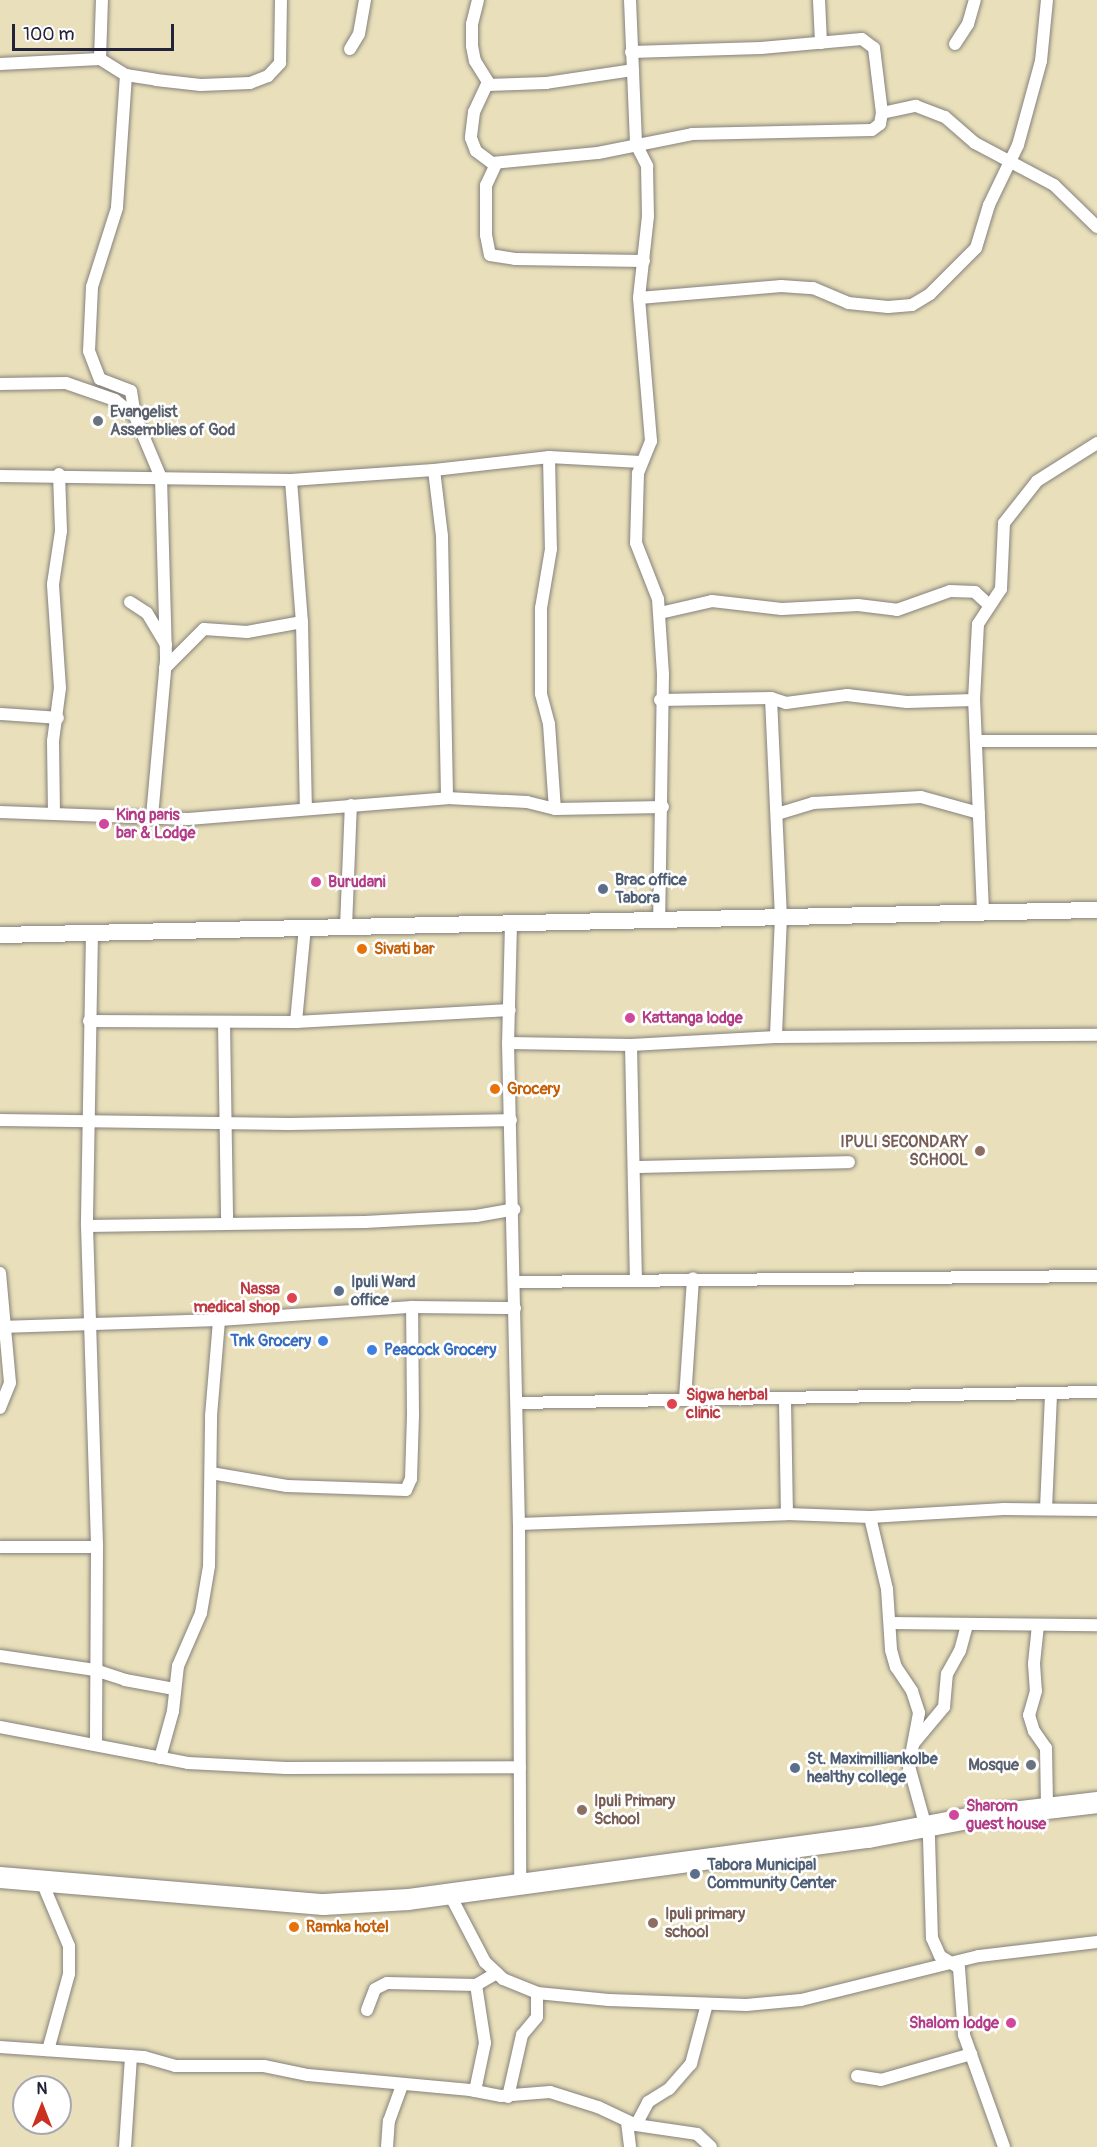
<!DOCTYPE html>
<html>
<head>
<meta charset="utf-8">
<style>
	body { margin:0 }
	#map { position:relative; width:1097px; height:2147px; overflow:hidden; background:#e9e0bb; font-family:Pangolin,sans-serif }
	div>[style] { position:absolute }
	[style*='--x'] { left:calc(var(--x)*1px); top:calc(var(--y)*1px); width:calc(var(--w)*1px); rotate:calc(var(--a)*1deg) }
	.roads { filter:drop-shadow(0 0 2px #86817b) drop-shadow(0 0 2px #86817b) }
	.street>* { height:12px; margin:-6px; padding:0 6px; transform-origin:6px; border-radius:6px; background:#fff }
	.secondary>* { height:16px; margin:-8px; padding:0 8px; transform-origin:8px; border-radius:8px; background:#fff }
	.highway>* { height:21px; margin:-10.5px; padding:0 10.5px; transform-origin:10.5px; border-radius:10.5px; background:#fff }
	.dots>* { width:16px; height:16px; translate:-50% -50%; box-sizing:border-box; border:3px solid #fff; border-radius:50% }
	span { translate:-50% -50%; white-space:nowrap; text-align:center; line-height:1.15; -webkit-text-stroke:5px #fff; paint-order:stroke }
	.worship-label { font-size:16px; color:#5b616d; font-weight:700 }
	.left { translate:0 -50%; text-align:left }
	.right { translate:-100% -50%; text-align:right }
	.hotel-label { font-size:16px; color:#b23c85; font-weight:700 }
	.service-label { font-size:16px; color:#4e5e75; font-weight:700 }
	.food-label { font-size:16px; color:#c56008; font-weight:700 }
	.education-label { font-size:16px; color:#785e54; font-weight:700 }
	.health-label { font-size:16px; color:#be3a42; font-weight:700 }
	.shop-label { font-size:16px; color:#366cbe; font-weight:700 }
	.north { position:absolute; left:12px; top:2075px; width:60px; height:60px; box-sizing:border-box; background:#fff; border:2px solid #a7a7b1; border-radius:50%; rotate:0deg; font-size:16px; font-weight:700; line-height:24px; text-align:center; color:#22223b }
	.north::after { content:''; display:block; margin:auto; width:21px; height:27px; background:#c8321e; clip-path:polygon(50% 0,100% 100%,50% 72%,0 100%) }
	.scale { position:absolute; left:12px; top:24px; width:162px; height:27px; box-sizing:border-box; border:3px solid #22223b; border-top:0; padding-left:8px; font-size:18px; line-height:21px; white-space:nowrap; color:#22223b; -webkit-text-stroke:4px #fff; paint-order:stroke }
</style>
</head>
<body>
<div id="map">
	<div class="roads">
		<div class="street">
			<i style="--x:478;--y:0;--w:25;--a:104"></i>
			<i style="--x:472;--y:24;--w:22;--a:90"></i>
			<i style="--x:472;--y:46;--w:15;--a:79"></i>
			<i style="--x:475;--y:61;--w:25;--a:58"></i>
			<i style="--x:488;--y:82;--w:33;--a:115"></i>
			<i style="--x:474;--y:112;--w:26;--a:97"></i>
			<i style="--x:471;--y:138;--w:14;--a:69"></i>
			<i style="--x:476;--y:151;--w:20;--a:37"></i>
			<i style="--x:492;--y:163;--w:106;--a:-5.4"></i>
			<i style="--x:598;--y:153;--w:96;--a:-11.4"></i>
			<i style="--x:692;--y:134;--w:180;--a:-1.3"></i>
			<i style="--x:872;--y:130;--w:10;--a:-37"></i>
			<i style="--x:880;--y:124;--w:11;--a:-80"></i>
			<i style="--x:882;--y:113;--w:35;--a:-12"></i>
			<i style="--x:916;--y:106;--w:31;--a:21"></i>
			<i style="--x:945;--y:117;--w:40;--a:41"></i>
			<i style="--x:975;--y:143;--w:89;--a:28"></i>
			<i style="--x:1054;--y:185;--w:60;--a:44.3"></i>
			<i style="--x:630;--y:0;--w:144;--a:87.6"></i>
			<i style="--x:636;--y:144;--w:25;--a:63"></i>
			<i style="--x:647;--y:166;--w:50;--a:88.9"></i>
			<i style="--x:648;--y:216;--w:82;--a:96.3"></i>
			<i style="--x:639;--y:298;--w:144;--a:85.2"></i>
			<i style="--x:651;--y:441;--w:35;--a:112"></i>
			<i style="--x:638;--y:473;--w:70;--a:91.6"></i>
			<i style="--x:636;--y:543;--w:60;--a:68.6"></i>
			<i style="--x:658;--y:599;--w:75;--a:86.2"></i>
			<i style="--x:663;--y:674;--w:245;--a:90.9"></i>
			<i style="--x:819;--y:0;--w:43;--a:87.3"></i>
			<i style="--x:955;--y:44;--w:24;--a:-57"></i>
			<i style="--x:968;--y:24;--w:25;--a:-74"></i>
			<i style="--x:350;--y:49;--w:17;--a:-59"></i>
			<i style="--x:359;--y:34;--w:35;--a:-80"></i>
			<i style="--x:631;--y:52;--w:130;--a:-1.8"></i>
			<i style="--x:761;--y:48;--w:101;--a:-5.1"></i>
			<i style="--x:862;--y:39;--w:15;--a:37"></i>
			<i style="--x:874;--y:48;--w:65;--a:83"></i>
			<i style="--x:100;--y:59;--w:59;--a:-88.1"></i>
			<i style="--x:0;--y:64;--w:100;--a:-2.9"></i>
			<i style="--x:100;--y:59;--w:31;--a:32"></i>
			<i style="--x:126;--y:75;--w:30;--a:9"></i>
			<i style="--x:156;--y:80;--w:45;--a:6.3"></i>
			<i style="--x:201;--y:85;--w:49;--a:-2.3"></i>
			<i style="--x:250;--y:83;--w:19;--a:-21"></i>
			<i style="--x:268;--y:76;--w:18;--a:-47"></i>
			<i style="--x:280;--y:63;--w:63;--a:-89.1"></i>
			<i style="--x:126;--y:75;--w:133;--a:93.9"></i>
			<i style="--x:117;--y:208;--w:83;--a:107.6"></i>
			<i style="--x:92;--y:287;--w:64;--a:92.7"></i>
			<i style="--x:89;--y:351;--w:30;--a:69"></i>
			<i style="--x:100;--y:379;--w:33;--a:21"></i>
			<i style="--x:131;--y:391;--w:25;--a:81"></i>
			<i style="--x:135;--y:416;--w:67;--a:67.2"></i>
			<i style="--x:161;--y:478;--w:182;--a:88.4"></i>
			<i style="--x:166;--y:660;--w:159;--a:95.1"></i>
			<i style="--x:487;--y:85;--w:59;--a:-1.9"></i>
			<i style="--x:546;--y:83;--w:88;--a:-8.5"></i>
			<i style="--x:496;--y:164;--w:23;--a:115"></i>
			<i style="--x:486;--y:185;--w:50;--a:90"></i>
			<i style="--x:486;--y:235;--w:20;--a:79"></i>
			<i style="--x:490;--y:255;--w:25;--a:9"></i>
			<i style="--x:515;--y:259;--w:129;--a:0.9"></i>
			<i style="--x:639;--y:298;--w:143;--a:-4.8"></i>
			<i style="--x:781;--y:286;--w:32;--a:4"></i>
			<i style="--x:813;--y:288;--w:38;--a:23"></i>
			<i style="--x:848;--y:303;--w:40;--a:5.7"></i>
			<i style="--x:888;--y:307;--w:24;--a:-5"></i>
			<i style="--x:912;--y:305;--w:21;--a:-31"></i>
			<i style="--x:930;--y:294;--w:65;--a:-45"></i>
			<i style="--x:976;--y:248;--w:45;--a:-73.2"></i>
			<i style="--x:989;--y:205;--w:67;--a:-64.2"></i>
			<i style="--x:1018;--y:145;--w:87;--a:-74.7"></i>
			<i style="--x:1041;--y:61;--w:61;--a:-84.4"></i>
			<i style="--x:0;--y:384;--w:66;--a:-0.9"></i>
			<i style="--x:66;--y:383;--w:52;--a:19.1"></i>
			<i style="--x:115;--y:400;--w:26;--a:39"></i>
			<i style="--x:549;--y:457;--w:92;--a:88.8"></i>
			<i style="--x:551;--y:549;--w:60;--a:99.6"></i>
			<i style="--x:541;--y:608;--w:86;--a:90"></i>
			<i style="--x:541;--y:694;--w:31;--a:75"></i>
			<i style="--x:549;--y:724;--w:85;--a:86"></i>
			<i style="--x:434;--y:470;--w:66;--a:83.1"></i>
			<i style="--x:442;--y:536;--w:262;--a:88.9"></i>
			<i style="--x:0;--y:476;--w:291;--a:0.8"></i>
			<i style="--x:291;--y:480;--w:143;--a:-4"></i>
			<i style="--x:434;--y:470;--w:116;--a:-6.4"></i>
			<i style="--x:549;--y:457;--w:92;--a:3.1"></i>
			<i style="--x:291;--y:480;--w:142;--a:85.6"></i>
			<i style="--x:302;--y:622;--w:187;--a:88.8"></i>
			<i style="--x:130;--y:602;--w:20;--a:33"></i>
			<i style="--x:147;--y:613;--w:37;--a:59"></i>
			<i style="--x:660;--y:613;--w:53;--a:-13"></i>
			<i style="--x:712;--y:601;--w:70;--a:6.5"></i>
			<i style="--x:782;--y:609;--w:76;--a:-3"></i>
			<i style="--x:858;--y:605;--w:39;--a:7"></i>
			<i style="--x:897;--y:610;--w:56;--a:-19.7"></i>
			<i style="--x:950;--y:591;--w:25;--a:2"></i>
			<i style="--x:975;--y:592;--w:19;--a:43"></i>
			<i style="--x:165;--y:668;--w:55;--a:-45"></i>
			<i style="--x:204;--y:629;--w:43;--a:4"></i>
			<i style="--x:247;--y:632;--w:56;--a:-10.3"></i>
			<i style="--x:771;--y:698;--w:218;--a:87.4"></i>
			<i style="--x:781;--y:916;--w:121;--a:92.4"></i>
			<i style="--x:660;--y:700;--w:111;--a:-1"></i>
			<i style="--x:771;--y:698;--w:16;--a:18"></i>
			<i style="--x:786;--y:703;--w:62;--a:-7.5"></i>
			<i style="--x:847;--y:695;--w:60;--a:6.7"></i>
			<i style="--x:907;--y:702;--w:67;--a:-1.7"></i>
			<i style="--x:0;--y:714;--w:58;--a:3.9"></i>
			<i style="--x:978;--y:741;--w:119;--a:0"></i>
			<i style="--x:0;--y:812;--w:188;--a:2.1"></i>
			<i style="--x:188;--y:819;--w:260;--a:-4.6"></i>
			<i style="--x:447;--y:798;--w:80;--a:2.9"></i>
			<i style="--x:527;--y:802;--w:29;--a:14"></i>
			<i style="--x:555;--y:809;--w:108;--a:-1.1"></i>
			<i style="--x:54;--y:813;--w:72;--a:-90.8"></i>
			<i style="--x:53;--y:741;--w:53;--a:-82.5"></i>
			<i style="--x:60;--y:688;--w:104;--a:-93.9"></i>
			<i style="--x:53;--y:584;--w:54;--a:-81.4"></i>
			<i style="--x:61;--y:531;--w:57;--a:-92"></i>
			<i style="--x:777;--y:814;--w:38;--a:-17"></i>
			<i style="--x:813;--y:803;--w:108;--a:-3.2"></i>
			<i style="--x:921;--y:797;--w:60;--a:15.4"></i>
			<i style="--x:983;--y:912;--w:212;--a:-92.4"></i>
			<i style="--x:974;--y:700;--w:76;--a:-87"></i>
			<i style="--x:978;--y:624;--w:42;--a:-56.7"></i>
			<i style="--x:1001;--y:589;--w:66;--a:-87.4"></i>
			<i style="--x:1004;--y:523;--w:53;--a:-51.8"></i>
			<i style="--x:1037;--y:481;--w:71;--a:-32.3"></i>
			<i style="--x:511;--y:923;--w:120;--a:91.4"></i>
			<i style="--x:508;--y:1043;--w:481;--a:88.7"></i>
			<i style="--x:519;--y:1524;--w:361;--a:89.8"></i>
			<i style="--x:346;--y:927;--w:122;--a:-87.7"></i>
			<i style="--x:92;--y:932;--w:294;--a:91"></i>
			<i style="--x:87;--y:1226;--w:321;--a:88.2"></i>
			<i style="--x:97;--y:1547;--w:196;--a:90.3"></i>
			<i style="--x:89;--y:1021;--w:207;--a:0.3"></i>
			<i style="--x:296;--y:1022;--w:214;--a:-3.2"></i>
			<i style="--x:296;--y:1022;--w:96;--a:-84.6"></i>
			<i style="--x:224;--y:1023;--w:200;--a:89.1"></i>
			<i style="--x:508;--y:1043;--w:123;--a:0.9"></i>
			<i style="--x:631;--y:1045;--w:145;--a:-3.2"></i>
			<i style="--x:776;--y:1037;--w:321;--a:-0.4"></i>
			<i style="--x:631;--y:1045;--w:233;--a:88.8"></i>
			<i style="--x:0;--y:1120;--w:289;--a:0.8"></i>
			<i style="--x:289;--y:1124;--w:222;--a:-1"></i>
			<i style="--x:634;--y:1167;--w:215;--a:-1.3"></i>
			<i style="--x:87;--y:1226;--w:278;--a:-0.8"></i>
			<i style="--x:365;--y:1222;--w:111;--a:-3.1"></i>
			<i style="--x:476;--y:1216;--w:39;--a:-10"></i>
			<i style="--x:0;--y:1273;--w:110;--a:84.8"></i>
			<i style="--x:10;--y:1383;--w:27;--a:112"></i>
			<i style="--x:515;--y:1282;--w:582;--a:-0.59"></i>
			<i style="--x:0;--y:1327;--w:219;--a:-1.8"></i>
			<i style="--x:219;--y:1320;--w:193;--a:-3.9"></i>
			<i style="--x:412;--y:1307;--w:103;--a:0.6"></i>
			<i style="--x:685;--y:1399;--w:121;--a:-86.2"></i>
			<i style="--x:785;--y:1401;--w:113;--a:89"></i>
			<i style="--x:517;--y:1403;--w:580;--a:-1.09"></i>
			<i style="--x:211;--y:1473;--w:77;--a:9.7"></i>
			<i style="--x:287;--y:1486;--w:119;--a:1.9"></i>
			<i style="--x:406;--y:1490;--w:12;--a:-66"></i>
			<i style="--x:411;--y:1479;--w:65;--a:-88.2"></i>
			<i style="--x:413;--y:1414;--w:107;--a:-90.5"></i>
			<i style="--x:1046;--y:1509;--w:116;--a:-87.5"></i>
			<i style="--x:870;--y:1517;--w:74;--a:76.7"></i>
			<i style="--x:887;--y:1589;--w:61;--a:86.2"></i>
			<i style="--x:891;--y:1650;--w:18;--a:74"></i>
			<i style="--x:896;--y:1667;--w:29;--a:56"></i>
			<i style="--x:912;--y:1691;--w:23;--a:72"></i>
			<i style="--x:919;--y:1713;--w:54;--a:100.7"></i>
			<i style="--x:909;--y:1766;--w:75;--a:74.5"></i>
			<i style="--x:929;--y:1838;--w:100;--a:88.3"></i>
			<i style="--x:932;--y:1938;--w:20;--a:66"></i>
			<i style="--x:940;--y:1956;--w:22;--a:32"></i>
			<i style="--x:959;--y:1968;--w:67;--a:85.7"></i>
			<i style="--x:964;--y:2035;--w:119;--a:70.3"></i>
			<i style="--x:519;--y:1524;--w:268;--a:-2.1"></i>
			<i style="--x:787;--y:1514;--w:83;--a:2.1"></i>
			<i style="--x:870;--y:1517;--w:134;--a:-3.4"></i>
			<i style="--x:1004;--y:1509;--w:93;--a:0.6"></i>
			<i style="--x:0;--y:1547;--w:97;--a:0"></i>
			<i style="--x:890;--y:1623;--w:207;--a:0.6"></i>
			<i style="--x:1038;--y:1625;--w:39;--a:96"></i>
			<i style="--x:1034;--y:1664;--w:27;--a:86"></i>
			<i style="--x:1036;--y:1691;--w:25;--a:106"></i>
			<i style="--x:1029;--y:1715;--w:17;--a:73"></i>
			<i style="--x:1034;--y:1731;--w:21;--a:55"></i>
			<i style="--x:1046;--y:1748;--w:58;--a:89"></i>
			<i style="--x:0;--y:1656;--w:96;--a:8.4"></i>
			<i style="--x:95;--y:1670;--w:32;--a:18"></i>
			<i style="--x:125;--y:1680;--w:50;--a:10.4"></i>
			<i style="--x:0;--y:1727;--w:191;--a:10.8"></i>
			<i style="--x:188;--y:1763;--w:98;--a:2.9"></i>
			<i style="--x:286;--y:1768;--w:234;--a:-0.2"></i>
			<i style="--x:914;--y:1743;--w:47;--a:-50.2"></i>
			<i style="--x:944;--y:1707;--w:33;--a:-85"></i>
			<i style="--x:947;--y:1674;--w:26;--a:-61"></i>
			<i style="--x:960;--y:1651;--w:27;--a:-75"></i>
			<i style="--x:160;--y:1758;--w:49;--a:-74.5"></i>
			<i style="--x:173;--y:1711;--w:45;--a:-83.7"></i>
			<i style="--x:178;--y:1666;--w:58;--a:-66.5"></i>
			<i style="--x:201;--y:1613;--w:48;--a:-80.3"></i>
			<i style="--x:209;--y:1566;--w:150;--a:-89.2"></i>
			<i style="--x:211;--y:1416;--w:96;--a:-85.2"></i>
			<i style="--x:42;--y:1882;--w:69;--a:67.1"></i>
			<i style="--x:69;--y:1946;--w:28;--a:90"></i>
			<i style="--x:69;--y:1974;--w:79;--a:105.4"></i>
			<i style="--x:450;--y:1895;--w:76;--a:62.4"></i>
			<i style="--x:485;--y:1962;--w:25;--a:43"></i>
			<i style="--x:503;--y:1979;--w:37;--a:22"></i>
			<i style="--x:537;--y:1993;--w:72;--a:5.6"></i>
			<i style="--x:609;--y:2000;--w:137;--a:2.1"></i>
			<i style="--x:746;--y:2005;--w:55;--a:-5.2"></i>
			<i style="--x:801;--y:2000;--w:183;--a:-13.9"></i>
			<i style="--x:979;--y:1956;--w:119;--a:-6.8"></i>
			<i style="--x:367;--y:2010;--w:22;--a:-69"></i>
			<i style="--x:375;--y:1989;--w:13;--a:-27"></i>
			<i style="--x:387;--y:1983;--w:89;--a:1.3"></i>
			<i style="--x:476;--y:1985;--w:24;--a:-30"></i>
			<i style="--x:0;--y:2047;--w:144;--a:4"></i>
			<i style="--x:144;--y:2057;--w:32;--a:16"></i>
			<i style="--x:175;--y:2066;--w:89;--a:0"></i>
			<i style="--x:264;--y:2066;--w:45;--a:11.6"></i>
			<i style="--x:308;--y:2075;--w:163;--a:5.3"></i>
			<i style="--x:470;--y:2090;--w:32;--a:11"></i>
			<i style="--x:501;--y:2096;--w:49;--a:-4.7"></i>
			<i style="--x:550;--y:2092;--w:50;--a:17.4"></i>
			<i style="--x:598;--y:2107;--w:42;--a:25.3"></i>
			<i style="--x:636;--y:2125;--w:62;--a:8.4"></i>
			<i style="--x:697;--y:2134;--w:19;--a:43"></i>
			<i style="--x:857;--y:2076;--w:24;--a:9"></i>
			<i style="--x:881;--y:2080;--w:94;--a:-16.1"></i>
			<i style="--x:475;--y:2091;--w:49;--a:-78.2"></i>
			<i style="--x:485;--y:2043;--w:59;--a:-98.8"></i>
			<i style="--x:508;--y:2097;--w:64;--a:-77.3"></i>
			<i style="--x:522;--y:2035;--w:23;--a:-50"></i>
			<i style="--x:537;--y:2017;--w:24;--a:-90"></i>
			<i style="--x:627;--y:2122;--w:25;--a:83"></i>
			<i style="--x:636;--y:2125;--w:26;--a:-62"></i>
			<i style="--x:648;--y:2102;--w:25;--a:-32"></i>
			<i style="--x:669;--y:2089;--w:33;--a:-49"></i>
			<i style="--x:691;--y:2064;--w:62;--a:-75.1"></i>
			<i style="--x:125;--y:2147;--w:91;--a:-86.2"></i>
			<i style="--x:387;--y:2147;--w:26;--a:-86"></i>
			<i style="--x:389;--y:2121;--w:37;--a:-70"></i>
		</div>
		<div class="secondary">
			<i style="--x:0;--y:935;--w:1097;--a:-1.31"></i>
		</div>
		<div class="highway">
			<i style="--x:0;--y:1877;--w:324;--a:4.8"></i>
			<i style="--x:323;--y:1904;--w:85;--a:-3.4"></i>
			<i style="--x:408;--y:1899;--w:464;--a:-7.7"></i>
			<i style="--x:868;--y:1837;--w:112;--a:-10.8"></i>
			<i style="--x:978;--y:1816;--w:120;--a:-6.7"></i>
		</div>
	</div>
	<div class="dots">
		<i style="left:98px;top:421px;background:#6b7280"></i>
		<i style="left:104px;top:824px;background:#d1479c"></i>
		<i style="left:316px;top:882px;background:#d1479c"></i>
		<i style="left:603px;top:889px;background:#5c6f8a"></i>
		<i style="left:362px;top:949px;background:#e8710a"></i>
		<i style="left:630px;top:1018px;background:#d1479c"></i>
		<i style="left:495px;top:1089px;background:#e8710a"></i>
		<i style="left:980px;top:1151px;background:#8d6e63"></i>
		<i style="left:339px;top:1291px;background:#5c6f8a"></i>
		<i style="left:292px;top:1298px;background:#e0444e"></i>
		<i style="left:323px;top:1341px;background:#3f7fe0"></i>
		<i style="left:372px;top:1350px;background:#3f7fe0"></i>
		<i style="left:672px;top:1404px;background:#e0444e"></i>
		<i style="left:1031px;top:1765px;background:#6b7280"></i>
		<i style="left:795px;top:1768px;background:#5c6f8a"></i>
		<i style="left:582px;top:1810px;background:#8d6e63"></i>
		<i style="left:954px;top:1815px;background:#d1479c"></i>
		<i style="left:695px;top:1874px;background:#5c6f8a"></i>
		<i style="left:653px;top:1923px;background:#8d6e63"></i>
		<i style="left:294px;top:1927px;background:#e8710a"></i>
		<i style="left:1011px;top:2023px;background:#d1479c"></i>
	</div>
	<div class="worship-label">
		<span class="left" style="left:110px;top:421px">Evangelist<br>Assemblies of God</span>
		<span class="right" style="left:1019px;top:1765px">Mosque</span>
	</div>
	<div class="hotel-label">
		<span class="left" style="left:116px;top:824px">King paris<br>bar &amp; Lodge</span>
		<span class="left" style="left:328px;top:882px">Burudani</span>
		<span class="left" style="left:642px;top:1018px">Kattanga lodge</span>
		<span class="left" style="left:966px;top:1815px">Sharom<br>guest house</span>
		<span class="right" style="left:999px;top:2023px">Shalom lodge</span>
	</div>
	<div class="service-label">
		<span class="left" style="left:615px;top:889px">Brac office<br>Tabora</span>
		<span class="left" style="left:351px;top:1291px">Ipuli Ward<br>office</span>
		<span class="left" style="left:807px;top:1768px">St. Maximilliankolbe<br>healthy college</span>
		<span class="left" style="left:707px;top:1874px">Tabora Municipal<br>Community Center</span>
	</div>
	<div class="food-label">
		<span class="left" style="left:374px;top:949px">Sivati bar</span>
		<span class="left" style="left:507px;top:1089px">Grocery</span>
		<span class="left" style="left:306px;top:1927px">Ramka hotel</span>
	</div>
	<div class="education-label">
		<span class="right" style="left:968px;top:1151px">IPULI SECONDARY<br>SCHOOL</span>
		<span class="left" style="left:594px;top:1810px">Ipuli Primary<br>School</span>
		<span class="left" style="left:665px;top:1923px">Ipuli primary<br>school</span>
	</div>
	<div class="health-label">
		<span class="right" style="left:280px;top:1298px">Nassa<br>medical shop</span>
		<span class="left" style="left:686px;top:1404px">Sigwa herbal<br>clinic</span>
	</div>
	<div class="shop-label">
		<span class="right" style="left:311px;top:1341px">Tnk Grocery</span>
		<span class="left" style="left:384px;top:1350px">Peacock Grocery</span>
	</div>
	<div class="north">N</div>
	<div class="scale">100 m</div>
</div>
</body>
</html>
